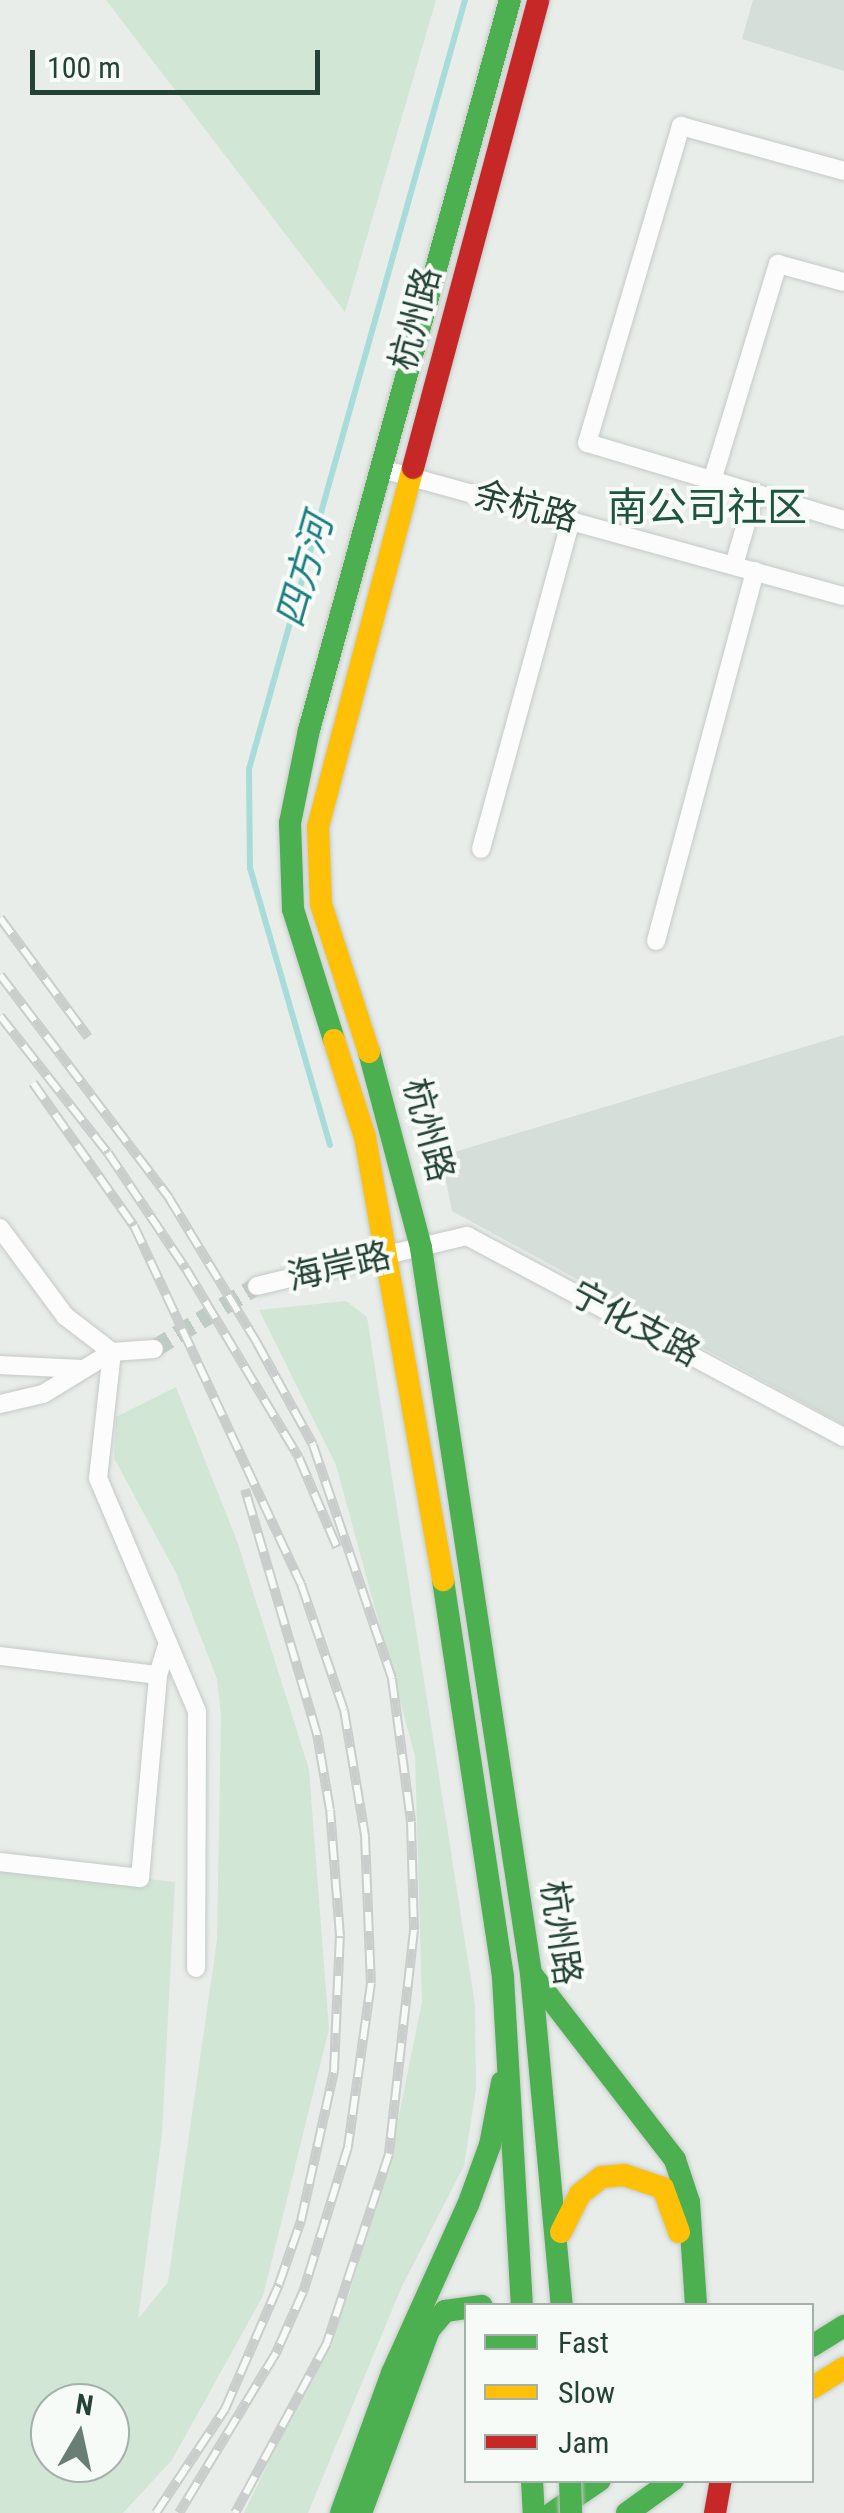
<!DOCTYPE html>
<html>
<head>
<meta charset="utf-8">
<style>
	body { margin:0 }
	#map { position:relative; width:844px; height:2513px; overflow:hidden; background:#e8edea; font-family:"Roboto Condensed","Noto Sans SC",sans-serif }
	div>[style] { position:absolute }
	[style*='--x'] { left:calc(var(--x)*1px); top:calc(var(--y)*1px); width:calc(var(--w)*1px); rotate:calc(var(--a)*1deg) }
	.built>* { inset:0; background:#d6ded9 }
	.green>* { inset:0; background:#d1e6d5 }
	.stream>* { height:6px; margin:-3px; padding:0 3px; transform-origin:3px; border-radius:3px; background:#a8dcdb }
	.street-tunnel>* { height:18px; margin-top:-9px; transform-origin:0; background:repeating-linear-gradient(90deg,#c1cbc6 0 18px,transparent 0 27px) }
	.roads { filter:drop-shadow(0 0 2px #c5cac7) drop-shadow(0 0 2px #c5cac7) }
	.street>* { height:18px; margin:-9px; padding:0 9px; transform-origin:9px; border-radius:9px; background:#fcfcfc }
	.fast>* { height:22px; margin:-11px; padding:0 11px; transform-origin:11px; border-radius:11px; background:#4caf50 }
	.slow>* { height:22px; margin:-11px; padding:0 11px; transform-origin:11px; border-radius:11px; background:#ffc107 }
	.jam>* { height:22px; margin:-11px; padding:0 11px; transform-origin:11px; border-radius:11px; background:#c62828 }
	.rail>* { height:10px; margin-top:-5px; transform-origin:0; background:repeating-linear-gradient(90deg,#f7fbf8 0 19px,#c9cdcb 0 38px); box-sizing:border-box; border-block:2px solid #c9cdcb }
	.bridges { filter:drop-shadow(0 0 2px #c3cbc7) drop-shadow(0 0 2px #c3cbc7) }
	.fast-bridge>* { height:22px; margin:-11px; padding:0 11px; transform-origin:11px; border-radius:11px; background:#4caf50 }
	span { translate:-50% -50%; white-space:nowrap; text-align:center; line-height:1.15; -webkit-text-stroke:8px #f7fbf8; paint-order:stroke }
	.street-label { font-size:35px; color:#244235 }
	.water-label { font-size:38px; color:#1b7e80; font-style:italic }
	.quarter-label { font-size:40px; color:#1f5540 }
	.legend { position:absolute; left:464px; top:2303px; width:350px; height:180px; box-sizing:border-box; background:#f7fbf8; border:2px solid #a3b1aa; margin:0; padding:12px 18px; list-style:none; font-size:30px; color:#244235 }
	.legend li { display:flex; align-items:center; gap:20px; height:50px }
	.legend b { width:50px; border:2px solid #a3b1aa }
	.north { position:absolute; left:30px; top:2383px; width:100px; height:100px; box-sizing:border-box; background:#f7fbf8; border:2px solid #a3b1aa; border-radius:50%; rotate:9deg; font-size:28px; font-weight:700; line-height:40px; text-align:center; color:#244235 }
	.north::after { content:''; display:block; margin:auto; width:35px; height:45px; background:#697e74; clip-path:polygon(50% 0,100% 100%,50% 72%,0 100%) }
	.scale { position:absolute; left:30px; top:50px; width:290px; height:45px; box-sizing:border-box; border:5px solid #244235; border-top:0; padding-left:12px; font-size:30px; line-height:35px; white-space:nowrap; color:#244235; -webkit-text-stroke:8px #f7fbf8; paint-order:stroke }
</style>
</head>
<body>
<div id="map">
	<div class="built">
		<i style="clip-path:polygon(753px 0,844px 0,844px 71px,742px 39px)"></i>
		<i style="clip-path:polygon(844px 1035px,844px 1425px,452px 1211px,441px 1156px)"></i>
	</div>
	<div class="green">
		<i style="clip-path:polygon(106px 0,436px 0,345px 312px)"></i>
		<i style="clip-path:polygon(346px 1301px,367px 1317px,475px 2005px,476px 2089px,464px 2166px,402px 2286px,308px 2513px,244px 2513px,349px 2294px,393px 2145px,422px 2002px,415px 1756px,336px 1465px,259px 1310px)"></i>
		<i style="clip-path:polygon(evenodd,176px 1387px,237px 1541px,309px 1769px,329px 2029px,263px 2296px,172px 2460px,123px 2513px,0 2513px,0 1862px,175px 1882px,162px 2133px,138px 2319px,168px 2282px,217px 1940px,221px 1716px,217px 1679px,176px 1573px,114px 1458px,116px 1417px,176px 1387px,50px 2403px,110px 2403px,110px 2463px,50px 2463px,50px 2403px)"></i>
	</div>
	<div class="stream">
		<i style="--x:330;--y:1145;--w:288;--a:-106.1"></i>
		<i style="--x:250;--y:868;--w:99;--a:-90.6"></i>
		<i style="--x:249;--y:769;--w:799;--a:-74.31"></i>
	</div>
	<div class="street-tunnel">
		<i style="--x:154;--y:1349;--w:121;--a:-31.5"></i>
	</div>
	<div class="roads">
		<div class="street">
			<i style="--x:382;--y:469;--w:479;--a:15.4"></i>
			<i style="--x:712;--y:481;--w:227;--a:-73.1"></i>
			<i style="--x:778;--y:264;--w:68;--a:15.3"></i>
			<i style="--x:755;--y:493;--w:93;--a:16.9"></i>
			<i style="--x:734;--y:565;--w:75;--a:-73.7"></i>
			<i style="--x:755;--y:493;--w:175;--a:-163.4"></i>
			<i style="--x:587;--y:443;--w:331;--a:-73.5"></i>
			<i style="--x:681;--y:126;--w:169;--a:15.4"></i>
			<i style="--x:481;--y:849;--w:342;--a:-74.7"></i>
			<i style="--x:656;--y:941;--w:383;--a:-75"></i>
			<i style="--x:0;--y:1228;--w:109;--a:53.5"></i>
			<i style="--x:65;--y:1316;--w:59;--a:37.5"></i>
			<i style="--x:112;--y:1352;--w:42;--a:-4.1"></i>
			<i style="--x:257;--y:1286;--w:216;--a:-13.4"></i>
			<i style="--x:467;--y:1236;--w:427;--a:28.1"></i>
			<i style="--x:112;--y:1352;--w:127;--a:96.3"></i>
			<i style="--x:98;--y:1478;--w:253;--a:67"></i>
			<i style="--x:197;--y:1711;--w:257;--a:90.2"></i>
			<i style="--x:0;--y:1365;--w:81;--a:2.8"></i>
			<i style="--x:0;--y:1404;--w:44;--a:-13.1"></i>
			<i style="--x:43;--y:1394;--w:81;--a:-31.3"></i>
			<i style="--x:0;--y:1656;--w:159;--a:6.9"></i>
			<i style="--x:0;--y:1862;--w:141;--a:6.5"></i>
			<i style="--x:140;--y:1878;--w:204;--a:-84.9"></i>
			<i style="--x:158;--y:1675;--w:34;--a:-73"></i>
		</div>
		<div class="fast">
			<i style="--x:334;--y:1040;--w:137;--a:-107.4"></i>
			<i style="--x:293;--y:909;--w:86;--a:-92"></i>
			<i style="--x:290;--y:823;--w:95;--a:-78.5"></i>
			<i style="--x:309;--y:730;--w:757;--a:-74.61"></i>
			<i style="--x:369;--y:1052;--w:203;--a:75.1"></i>
			<i style="--x:421;--y:1248;--w:734;--a:81.38"></i>
			<i style="--x:531;--y:1974;--w:333;--a:84.7"></i>
			<i style="--x:443;--y:1580;--w:402;--a:81.4"></i>
			<i style="--x:503;--y:1978;--w:329;--a:86.7"></i>
			<i style="--x:533;--y:1976;--w:232;--a:52.3"></i>
			<i style="--x:675;--y:2160;--w:44;--a:71.6"></i>
			<i style="--x:689;--y:2202;--w:104;--a:86.1"></i>
			<i style="--x:812;--y:2346;--w:38;--a:-32"></i>
			<i style="--x:532;--y:2480;--w:33;--a:87"></i>
			<i style="--x:341;--y:2513;--w:149;--a:-70"></i>
			<i style="--x:392;--y:2373;--w:184;--a:-65.7"></i>
			<i style="--x:468;--y:2205;--w:64;--a:-69.9"></i>
			<i style="--x:490;--y:2145;--w:64;--a:-79.2"></i>
			<i style="--x:361;--y:2513;--w:195;--a:-69.6"></i>
			<i style="--x:429;--y:2330;--w:25;--a:-50"></i>
			<i style="--x:445;--y:2311;--w:37;--a:-8"></i>
			<i style="--x:552;--y:2513;--w:58;--a:-34.5"></i>
			<i style="--x:627;--y:2513;--w:57;--a:-35.7"></i>
		</div>
		<div class="slow">
			<i style="--x:334;--y:1040;--w:102;--a:72.3"></i>
			<i style="--x:365;--y:1137;--w:450;--a:80"></i>
			<i style="--x:369;--y:1052;--w:156;--a:-108"></i>
			<i style="--x:321;--y:904;--w:77;--a:-92.2"></i>
			<i style="--x:318;--y:827;--w:371;--a:-75.2"></i>
			<i style="--x:561;--y:2232;--w:42;--a:-63.4"></i>
			<i style="--x:580;--y:2194;--w:28;--a:-38"></i>
			<i style="--x:602;--y:2177;--w:22;--a:-5"></i>
			<i style="--x:624;--y:2175;--w:41;--a:18.4"></i>
			<i style="--x:663;--y:2188;--w:47;--a:70"></i>
			<i style="--x:812;--y:2388;--w:38;--a:-32"></i>
		</div>
		<div class="jam">
			<i style="--x:413;--y:468;--w:484;--a:-75"></i>
			<i style="--x:715;--y:2513;--w:34;--a:-80"></i>
		</div>
	</div>
	<div class="rail">
		<i style="--x:0;--y:918;--w:148;--a:53.5"></i>
		<i style="--x:0;--y:975;--w:280;--a:52.8"></i>
		<i style="--x:169;--y:1198;--w:170;--a:58.7"></i>
		<i style="--x:257;--y:1343;--w:116;--a:61.2"></i>
		<i style="--x:313;--y:1445;--w:247;--a:71.3"></i>
		<i style="--x:392;--y:1679;--w:144;--a:82.4"></i>
		<i style="--x:411;--y:1822;--w:108;--a:88.4"></i>
		<i style="--x:414;--y:1930;--w:225;--a:96.4"></i>
		<i style="--x:389;--y:2154;--w:199;--a:108.2"></i>
		<i style="--x:327;--y:2343;--w:193;--a:118.4"></i>
		<i style="--x:0;--y:1016;--w:174;--a:51.8"></i>
		<i style="--x:108;--y:1153;--w:140;--a:56.1"></i>
		<i style="--x:186;--y:1269;--w:220;--a:59.1"></i>
		<i style="--x:299;--y:1458;--w:97;--a:66.9"></i>
		<i style="--x:33;--y:1083;--w:175;--a:54.8"></i>
		<i style="--x:134;--y:1226;--w:395;--a:65"></i>
		<i style="--x:301;--y:1584;--w:133;--a:71.2"></i>
		<i style="--x:344;--y:1710;--w:128;--a:80.5"></i>
		<i style="--x:365;--y:1836;--w:147;--a:87.7"></i>
		<i style="--x:371;--y:1983;--w:166;--a:98"></i>
		<i style="--x:348;--y:2147;--w:152;--a:107.2"></i>
		<i style="--x:303;--y:2292;--w:67;--a:113.9"></i>
		<i style="--x:276;--y:2353;--w:187;--a:121.2"></i>
		<i style="--x:156;--y:2513;--w:125;--a:-56.4"></i>
		<i style="--x:225;--y:2409;--w:136;--a:-66.6"></i>
		<i style="--x:279;--y:2284;--w:67;--a:-70.8"></i>
		<i style="--x:301;--y:2221;--w:154;--a:-77.6"></i>
		<i style="--x:334;--y:2071;--w:135;--a:-87.5"></i>
		<i style="--x:340;--y:1936;--w:126;--a:-94.5"></i>
		<i style="--x:330;--y:1810;--w:77;--a:-99.7"></i>
		<i style="--x:317;--y:1734;--w:255;--a:-106.4"></i>
	</div>
	<div class="bridges">
		<div class="fast-bridge">
			<i style="--x:570;--y:2480;--w:33;--a:88"></i>
		</div>
	</div>
	<div class="street-label">
		<span style="left:416px;top:319px;rotate:-75deg">杭州路</span>
		<span style="left:526px;top:507px;rotate:15deg">余杭路</span>
		<span style="left:428px;top:1130px;rotate:75deg">杭州路</span>
		<span style="left:339px;top:1267px;rotate:-13deg">海岸路</span>
		<span style="left:635px;top:1324px;rotate:28deg">宁化支路</span>
		<span style="left:560px;top:1933px;rotate:82deg">杭州路</span>
	</div>
	<div class="water-label">
		<span style="left:305px;top:571px;rotate:-74deg">四方河</span>
	</div>
	<div class="quarter-label">
		<span style="left:707px;top:508px">南公司社区</span>
	</div>
	<ul class="legend">
	<li><b style="height:12px;background:#4caf50"></b>Fast</li>
	<li><b style="height:12px;background:#ffc107"></b>Slow</li>
	<li><b style="height:12px;background:#c62828"></b>Jam</li>
	</ul>
	<div class="north">N</div>
	<div class="scale">100 m</div>
</div>
</body>
</html>
